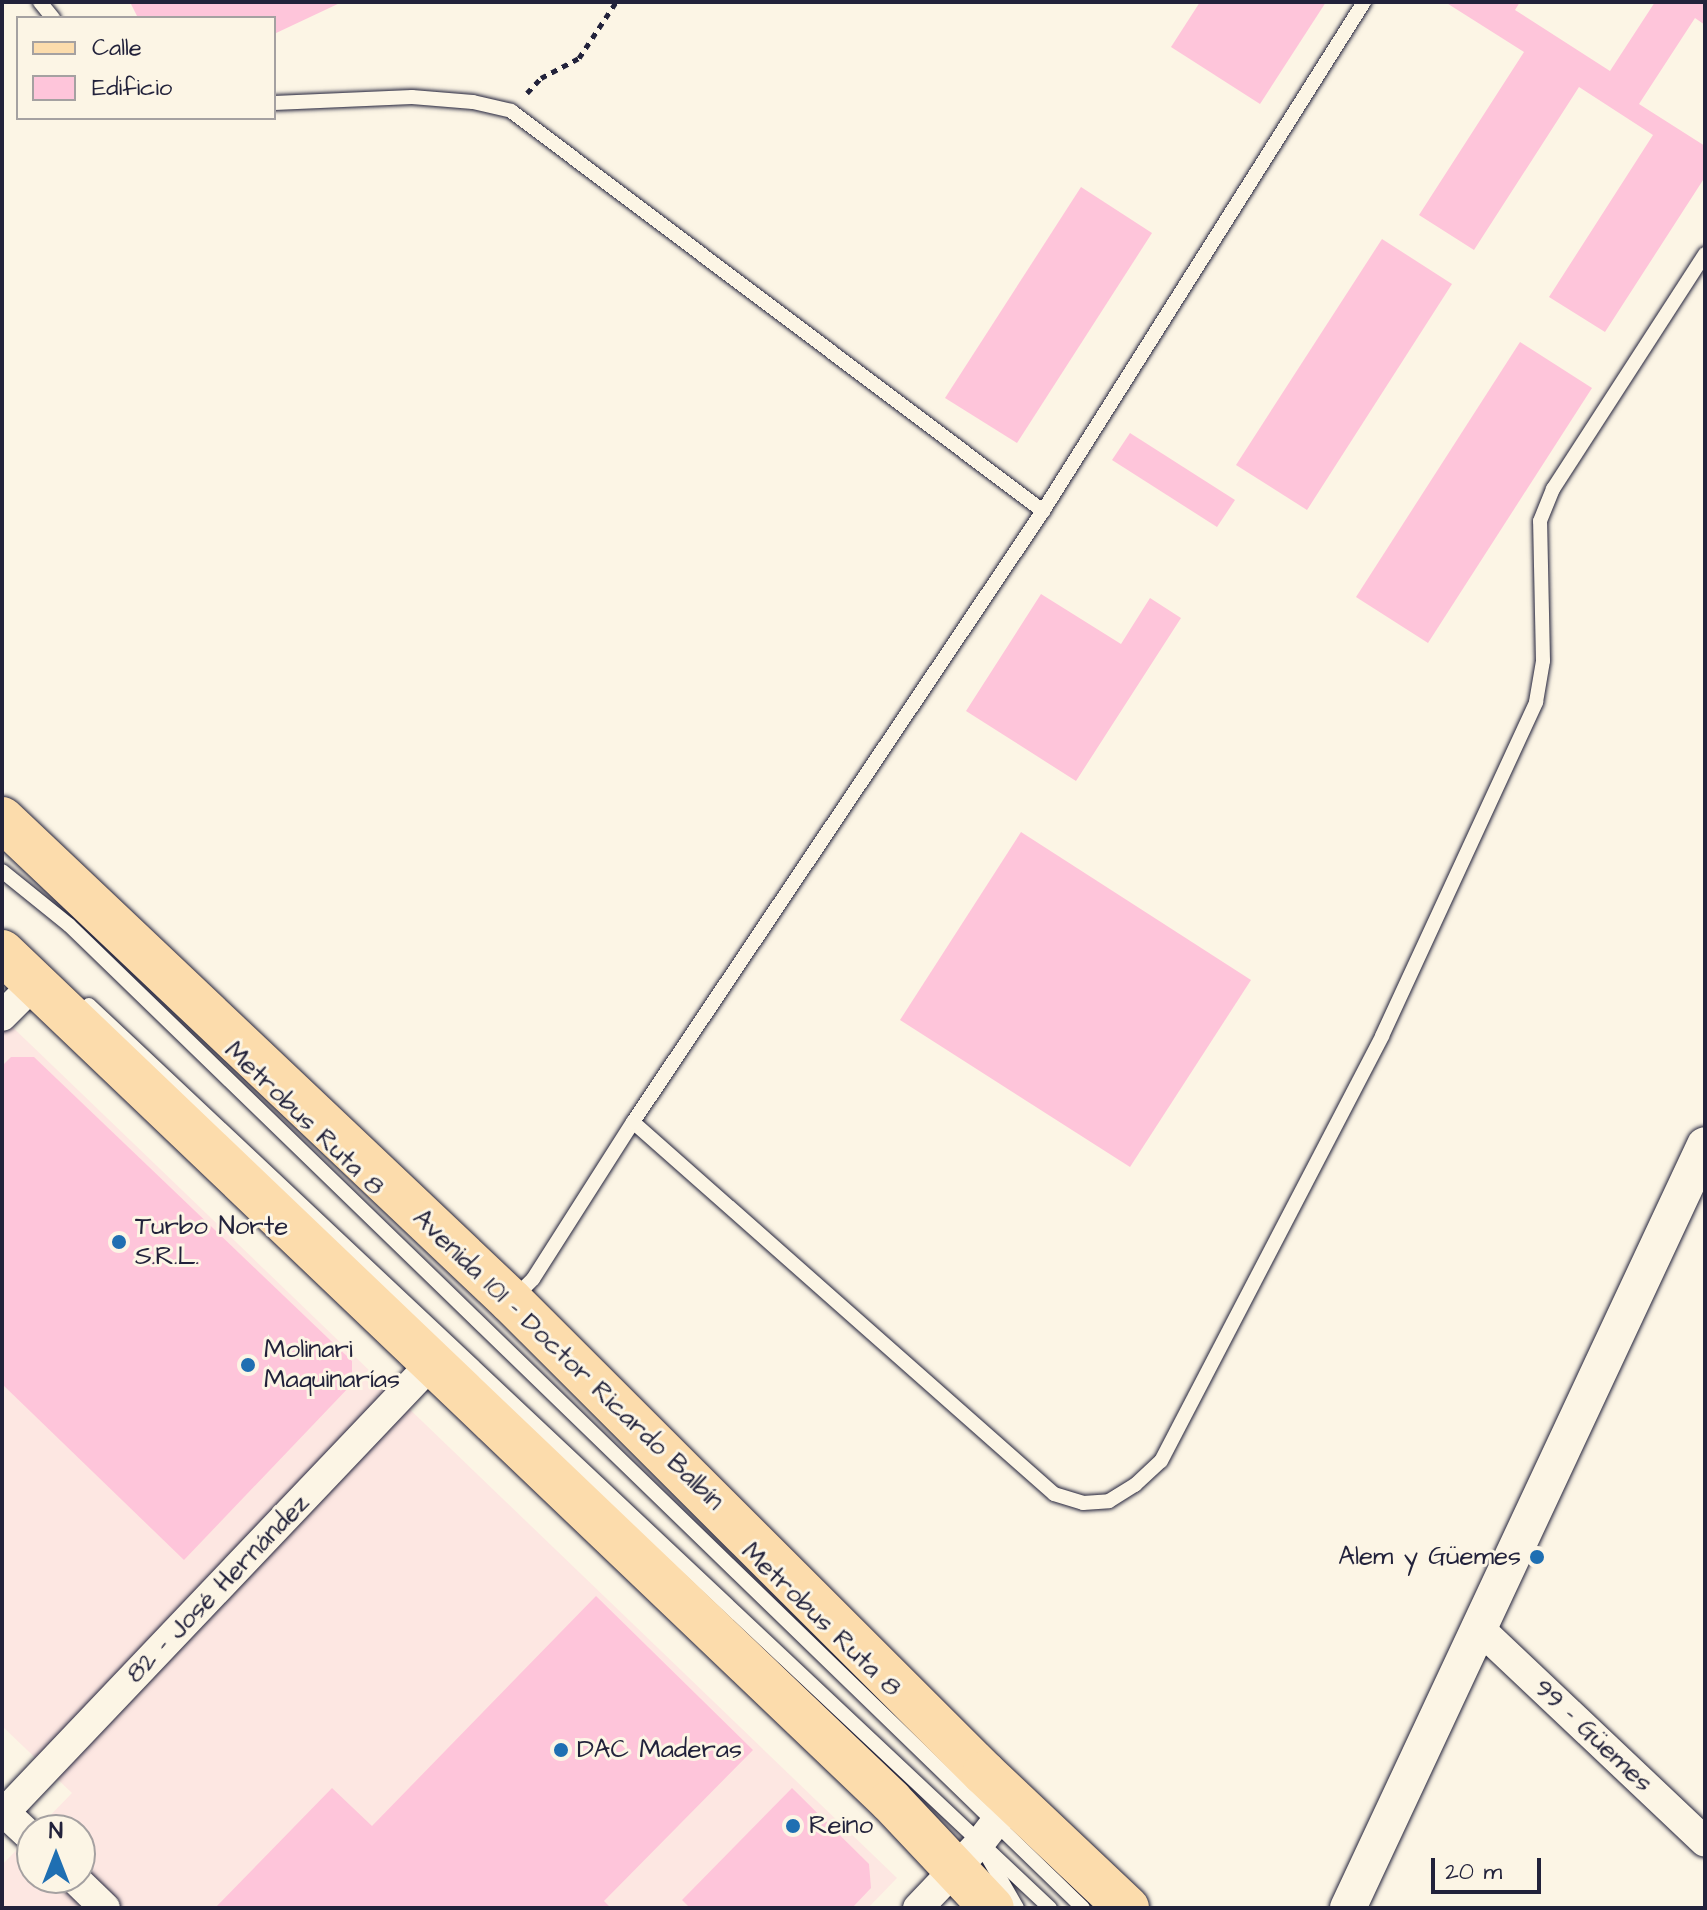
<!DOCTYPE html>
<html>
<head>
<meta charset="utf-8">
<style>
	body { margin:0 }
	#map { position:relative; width:1707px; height:1910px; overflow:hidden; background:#fcf5e5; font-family:"Architects Daughter",sans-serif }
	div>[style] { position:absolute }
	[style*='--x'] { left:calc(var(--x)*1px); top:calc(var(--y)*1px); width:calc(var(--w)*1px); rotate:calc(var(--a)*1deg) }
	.built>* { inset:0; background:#fde7e2 }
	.building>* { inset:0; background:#fec5da }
	.path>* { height:5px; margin-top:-2.5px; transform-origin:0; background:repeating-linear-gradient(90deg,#22223b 0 6px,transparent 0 12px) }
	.roads { filter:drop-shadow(0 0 2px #22223b) drop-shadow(0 0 2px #22223b) }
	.service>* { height:14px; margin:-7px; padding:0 7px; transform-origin:7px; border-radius:7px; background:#fcf5e5 }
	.minor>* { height:30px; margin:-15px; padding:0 15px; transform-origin:15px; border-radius:15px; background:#fcf5e5 }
	.tertiary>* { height:36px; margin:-18px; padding:0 18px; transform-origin:18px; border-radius:18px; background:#fcf5e5 }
	.primary>* { height:44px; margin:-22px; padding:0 22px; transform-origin:22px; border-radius:22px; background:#fcdcac }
	.dots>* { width:22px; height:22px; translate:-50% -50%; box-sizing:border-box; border:4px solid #fcf5e5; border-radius:50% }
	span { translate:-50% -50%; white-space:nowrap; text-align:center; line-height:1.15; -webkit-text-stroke:6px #fcf5e5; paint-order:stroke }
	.street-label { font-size:26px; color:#22223b }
	.poi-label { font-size:26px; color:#22223b }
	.left { translate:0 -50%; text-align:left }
	.right { translate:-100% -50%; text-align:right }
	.frame { position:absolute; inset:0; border:4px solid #22223b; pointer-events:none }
	.legend { position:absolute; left:16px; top:16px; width:260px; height:104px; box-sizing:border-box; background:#fcf5e5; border:2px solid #a5a1a1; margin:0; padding:10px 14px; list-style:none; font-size:24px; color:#22223b }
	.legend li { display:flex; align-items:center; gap:16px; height:40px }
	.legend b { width:40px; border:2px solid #a5a1a1 }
	.north { position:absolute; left:16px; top:1814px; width:80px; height:80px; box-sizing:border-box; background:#fcf5e5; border:2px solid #a5a1a1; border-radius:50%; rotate:0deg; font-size:22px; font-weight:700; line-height:32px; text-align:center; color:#22223b }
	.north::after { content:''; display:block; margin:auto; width:28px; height:36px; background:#1f6fb2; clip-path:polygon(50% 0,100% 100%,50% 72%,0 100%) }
	.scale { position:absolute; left:1431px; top:1858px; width:110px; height:36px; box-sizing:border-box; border:4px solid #22223b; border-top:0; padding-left:10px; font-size:24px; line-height:28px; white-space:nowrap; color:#22223b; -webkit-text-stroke:6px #fcf5e5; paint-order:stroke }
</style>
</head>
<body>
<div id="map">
	<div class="built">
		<i style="clip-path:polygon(2px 1017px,897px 1878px,868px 1908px,2px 1908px,2px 1865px,32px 1834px,32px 1878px,80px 1878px,80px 1830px,36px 1830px,72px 1793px,2px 1726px)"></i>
	</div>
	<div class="building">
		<i style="clip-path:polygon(130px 2px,342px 2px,274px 34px,274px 18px,138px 18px)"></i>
		<i style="clip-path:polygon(1200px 2px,1326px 2px,1260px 104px,1171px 47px)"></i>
		<i style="clip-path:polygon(1445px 2px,1520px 2px,1515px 10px,1610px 71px,1655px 2px,1705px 2px,1705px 25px,1695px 18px,1639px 104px,1705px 146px,1705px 177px,1605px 332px,1549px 297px,1653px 135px,1579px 87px,1474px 250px,1419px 215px,1524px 52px)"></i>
		<i style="clip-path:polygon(1081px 187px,1152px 233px,1017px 443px,945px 398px)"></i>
		<i style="clip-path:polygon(1382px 239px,1452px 284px,1307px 510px,1236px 465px)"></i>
		<i style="clip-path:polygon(1520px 342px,1592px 388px,1428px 643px,1356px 597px)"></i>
		<i style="clip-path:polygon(1130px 433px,1235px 500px,1217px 527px,1112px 460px)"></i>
		<i style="clip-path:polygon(1041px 594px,1121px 644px,1150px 598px,1181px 618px,1076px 781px,966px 711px)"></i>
		<i style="clip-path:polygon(1021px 832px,1251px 980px,1130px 1167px,900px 1020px)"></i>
		<i style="clip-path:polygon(11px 1057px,34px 1057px,352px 1361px,352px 1384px,184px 1560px,2px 1384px,2px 1066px)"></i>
		<i style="clip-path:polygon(596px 1596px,753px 1750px,604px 1901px,611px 1908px,215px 1908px,332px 1788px,372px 1826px)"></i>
		<i style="clip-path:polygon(792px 1788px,869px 1864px,871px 1888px,852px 1908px,690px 1908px,682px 1900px)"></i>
	</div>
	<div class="path">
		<i style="--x:527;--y:93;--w:21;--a:-47"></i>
		<i style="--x:541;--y:78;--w:43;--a:-27.8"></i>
		<i style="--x:579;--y:58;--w:67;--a:-56.5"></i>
	</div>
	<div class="roads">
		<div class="service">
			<i style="--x:40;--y:2;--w:21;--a:51"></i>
			<i style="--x:274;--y:103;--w:138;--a:-2.5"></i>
			<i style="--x:412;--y:97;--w:61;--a:4.7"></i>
			<i style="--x:473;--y:102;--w:39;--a:13"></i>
			<i style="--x:511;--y:111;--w:666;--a:36.94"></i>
			<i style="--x:2;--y:871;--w:86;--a:38.9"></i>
			<i style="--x:69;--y:925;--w:1412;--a:44.11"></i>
			<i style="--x:89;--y:1005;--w:1319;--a:43.22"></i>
			<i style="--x:633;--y:1122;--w:562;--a:41.46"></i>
			<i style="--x:1054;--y:1494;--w:30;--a:17"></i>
			<i style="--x:1083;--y:1503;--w:26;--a:-4"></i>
			<i style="--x:1109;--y:1501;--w:31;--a:-32"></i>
			<i style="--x:1135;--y:1485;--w:35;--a:-43"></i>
			<i style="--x:1161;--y:1461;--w:479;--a:-62.5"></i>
			<i style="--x:1382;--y:1036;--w:368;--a:-65.2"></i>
			<i style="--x:1536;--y:702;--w:42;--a:-80.3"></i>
			<i style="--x:1543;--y:661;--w:140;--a:-91.2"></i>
			<i style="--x:1540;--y:521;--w:35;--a:-68"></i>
			<i style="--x:1553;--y:489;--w:280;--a:-57.1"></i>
			<i style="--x:513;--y:1299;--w:28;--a:-45"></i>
			<i style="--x:533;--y:1279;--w:186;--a:-57.5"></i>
			<i style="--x:633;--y:1122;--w:736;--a:-56.14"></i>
			<i style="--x:1043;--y:511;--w:602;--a:-57.76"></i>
			<i style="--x:986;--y:1854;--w:62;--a:60.1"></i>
		</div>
		<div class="minor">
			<i style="--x:2;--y:1016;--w:47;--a:-45"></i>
			<i style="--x:1481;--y:1630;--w:308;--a:43.4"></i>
			<i style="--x:2;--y:1810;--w:41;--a:43"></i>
			<i style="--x:2;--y:1815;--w:625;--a:-46.43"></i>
			<i style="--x:74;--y:1878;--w:43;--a:44.1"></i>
			<i style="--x:918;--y:1908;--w:88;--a:-46.4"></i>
			<i style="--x:979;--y:1844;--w:56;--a:-52.3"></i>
		</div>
		<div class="tertiary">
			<i style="--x:1348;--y:1908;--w:842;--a:-64.93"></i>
		</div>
		<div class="primary">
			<i style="--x:2;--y:819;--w:701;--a:43.44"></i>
			<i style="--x:511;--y:1301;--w:668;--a:44.94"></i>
			<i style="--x:984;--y:1773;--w:197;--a:43.4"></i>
			<i style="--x:2;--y:952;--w:1229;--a:43.68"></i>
			<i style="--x:891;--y:1801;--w:147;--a:46.7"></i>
		</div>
	</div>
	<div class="dots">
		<i style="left:119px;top:1242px;background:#1f6fb2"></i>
		<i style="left:248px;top:1365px;background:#1f6fb2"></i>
		<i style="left:1537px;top:1557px;background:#1f6fb2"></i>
		<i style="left:561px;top:1750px;background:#1f6fb2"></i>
		<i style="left:793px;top:1826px;background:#1f6fb2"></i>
	</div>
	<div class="street-label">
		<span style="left:304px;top:1119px;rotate:44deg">Metrobus Ruta 8</span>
		<span style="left:568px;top:1360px;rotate:44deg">Avenida 101 - Doctor Ricardo Balbín</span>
		<span style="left:218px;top:1589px;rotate:-46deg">82 - José Hernández</span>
		<span style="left:821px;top:1620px;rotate:44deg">Metrobus Ruta 8</span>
		<span style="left:1593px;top:1736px;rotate:43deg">99 - Güemes</span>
	</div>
	<div class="poi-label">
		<span class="left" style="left:135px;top:1242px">Turbo Norte<br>S.R.L.</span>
		<span class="left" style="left:264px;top:1365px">Molinari<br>Maquinarías</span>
		<span class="right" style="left:1521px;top:1557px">Alem y Güemes</span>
		<span class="left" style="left:577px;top:1750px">DAC Maderas</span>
		<span class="left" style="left:809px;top:1826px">Reino</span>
	</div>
	<div class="frame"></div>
	<ul class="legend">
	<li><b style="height:10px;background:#fcdcac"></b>Calle</li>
	<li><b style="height:22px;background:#fec5da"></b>Edificio</li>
	</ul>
	<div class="north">N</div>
	<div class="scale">20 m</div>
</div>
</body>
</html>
